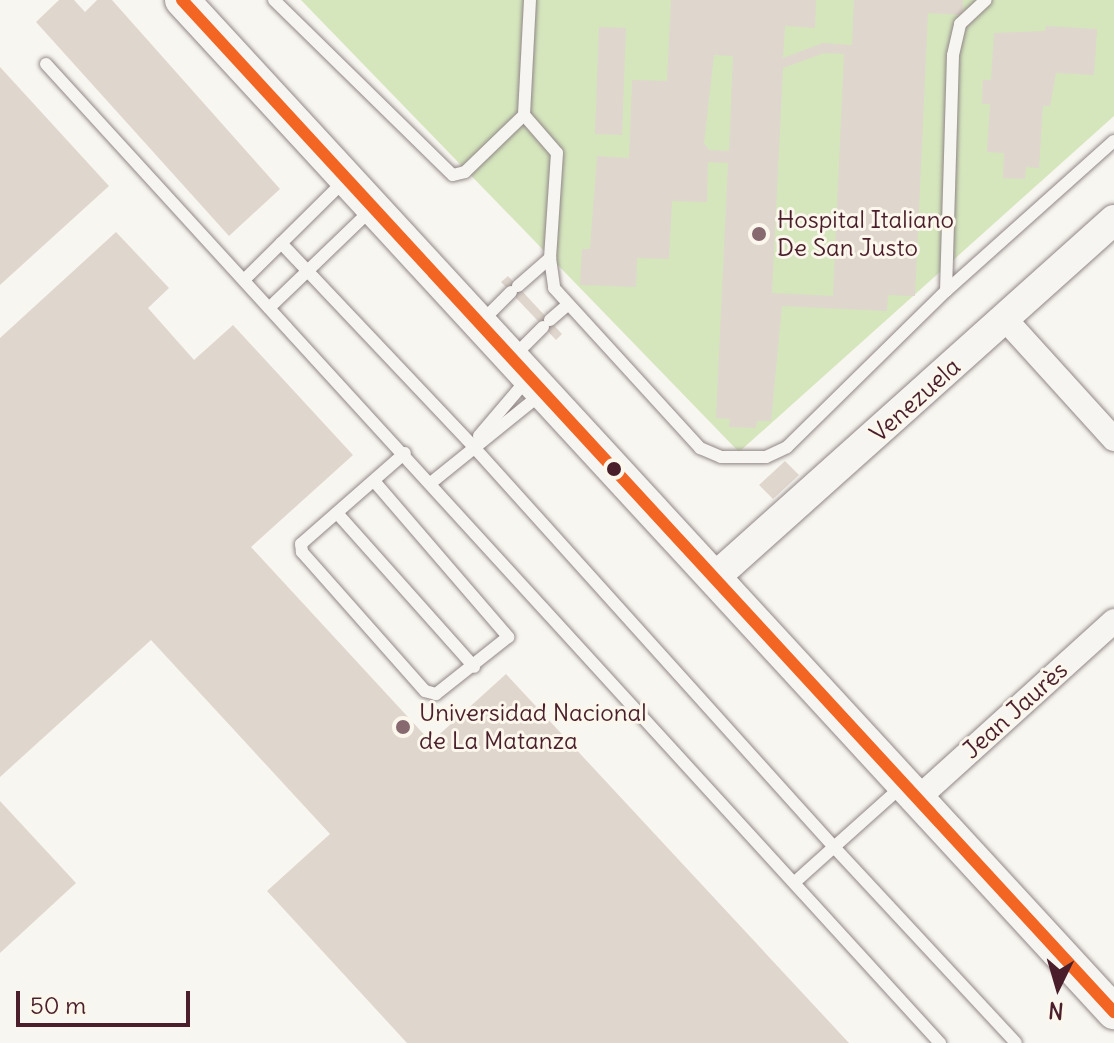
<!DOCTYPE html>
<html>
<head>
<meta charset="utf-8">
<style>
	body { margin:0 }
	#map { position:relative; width:1114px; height:1043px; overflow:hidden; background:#f8f6f0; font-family:Delius,sans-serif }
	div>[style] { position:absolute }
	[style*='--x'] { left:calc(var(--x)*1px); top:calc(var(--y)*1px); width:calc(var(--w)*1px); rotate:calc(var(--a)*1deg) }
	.green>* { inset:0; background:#d5e6bd }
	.building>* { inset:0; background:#dfd6cd }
	.roads { filter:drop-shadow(0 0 2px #918787) drop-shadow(0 0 2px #918787) }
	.service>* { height:12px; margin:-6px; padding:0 6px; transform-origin:6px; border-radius:6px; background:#f6f5f1 }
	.minor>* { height:24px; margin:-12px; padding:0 12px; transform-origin:12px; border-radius:12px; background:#f6f5f1 }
	.tertiary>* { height:30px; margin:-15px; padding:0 15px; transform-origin:15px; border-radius:15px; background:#f6f5f1 }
	.secondary>* { height:34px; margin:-17px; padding:0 17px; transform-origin:17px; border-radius:17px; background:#f6f5f1 }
	.bus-1>* { height:12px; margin:-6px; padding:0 6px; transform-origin:6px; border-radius:6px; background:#f26522 }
	.dots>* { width:22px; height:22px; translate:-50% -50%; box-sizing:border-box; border:4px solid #fbf7ec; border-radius:50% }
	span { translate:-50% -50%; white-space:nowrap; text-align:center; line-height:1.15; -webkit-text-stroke:6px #fbf7ec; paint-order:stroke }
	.poi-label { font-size:24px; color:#4a1f2b }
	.left { translate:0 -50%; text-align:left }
	.street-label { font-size:24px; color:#4a1f2b }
	.north { position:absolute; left:1018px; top:947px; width:80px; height:80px; -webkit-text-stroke:6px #fbf7ec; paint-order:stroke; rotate:185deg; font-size:22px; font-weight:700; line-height:32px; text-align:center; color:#4a1f2b }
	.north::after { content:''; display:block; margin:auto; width:28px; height:36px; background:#4a1f2b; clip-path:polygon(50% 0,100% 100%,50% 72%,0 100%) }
	.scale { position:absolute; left:16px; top:991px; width:174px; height:36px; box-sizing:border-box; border:4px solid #4a1f2b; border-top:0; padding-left:10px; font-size:24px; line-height:28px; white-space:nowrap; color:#4a1f2b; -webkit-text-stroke:6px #fbf7ec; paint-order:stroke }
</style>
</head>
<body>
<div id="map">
	<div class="green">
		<i style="clip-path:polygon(301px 0,1114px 0,1114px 116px,739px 452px)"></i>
	</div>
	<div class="building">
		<i style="clip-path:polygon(59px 0,74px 0,85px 12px,97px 0,112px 0,280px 189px,229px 236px,36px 22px)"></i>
		<i style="clip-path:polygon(evenodd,671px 0,816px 0,815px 28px,785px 26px,783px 58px,823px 43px,852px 45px,854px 0,963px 0,963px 15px,928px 13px,915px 296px,888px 295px,887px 311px,782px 306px,771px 421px,757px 421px,756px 428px,729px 427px,730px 419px,716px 418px,728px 163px,708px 162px,707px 202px,672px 201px,669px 259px,637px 258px,636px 287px,580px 285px,582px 249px,590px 249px,597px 156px,629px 158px,632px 80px,667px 81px,671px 0,824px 53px,844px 54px,833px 296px,772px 293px,783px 68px,824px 53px,671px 0,714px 55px,733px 56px,729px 151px,709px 150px,704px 143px,714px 55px)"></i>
		<i style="clip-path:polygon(1046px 26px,1097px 29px,1094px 75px,1056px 73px,1050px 106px,1043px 106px,1039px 168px,1026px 167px,1025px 179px,1003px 178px,1004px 153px,987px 152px,990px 104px,982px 104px,983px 80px,991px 80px,994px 33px,1045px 31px)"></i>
		<i style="clip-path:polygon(599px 27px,626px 28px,622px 135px,595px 134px)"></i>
		<i style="clip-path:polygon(0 67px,109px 186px,0 285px)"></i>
		<i style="clip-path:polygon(116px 232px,169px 288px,148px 308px,194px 360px,233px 325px,353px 455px,251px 547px,431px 742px,506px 674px,849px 1043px,407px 1043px,267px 891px,330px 834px,151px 640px,0 777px,0 338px)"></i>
		<i style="clip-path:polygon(508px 276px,562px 334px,556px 340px,501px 282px)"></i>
		<i style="clip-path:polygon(785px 461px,799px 475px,773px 499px,759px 485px)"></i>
		<i style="clip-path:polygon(0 801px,76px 883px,0 953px)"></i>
	</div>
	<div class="roads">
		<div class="service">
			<i style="--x:274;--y:0;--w:250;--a:44.4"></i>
			<i style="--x:453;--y:175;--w:12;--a:-14"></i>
			<i style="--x:465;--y:172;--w:82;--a:-44"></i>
			<i style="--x:530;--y:0;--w:115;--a:93"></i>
			<i style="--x:524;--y:115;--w:50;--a:49"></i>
			<i style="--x:557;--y:153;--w:105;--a:93.8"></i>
			<i style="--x:550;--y:258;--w:30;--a:82"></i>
			<i style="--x:554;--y:288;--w:217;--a:47.6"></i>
			<i style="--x:700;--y:448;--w:23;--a:23"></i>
			<i style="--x:721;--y:457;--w:45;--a:0"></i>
			<i style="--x:766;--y:457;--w:23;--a:-25"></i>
			<i style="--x:787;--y:447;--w:223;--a:-44.5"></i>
			<i style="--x:946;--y:291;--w:225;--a:-41.8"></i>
			<i style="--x:46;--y:64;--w:1326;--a:47.6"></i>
			<i style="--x:281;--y:243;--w:278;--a:46.6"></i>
			<i style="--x:472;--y:445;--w:541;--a:48"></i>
			<i style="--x:834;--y:847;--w:90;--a:-41.8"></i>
			<i style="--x:244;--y:280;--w:142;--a:-44.7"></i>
			<i style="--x:518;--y:286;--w:43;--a:-41.2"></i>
			<i style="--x:946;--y:291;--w:236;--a:-88.3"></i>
			<i style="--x:953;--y:55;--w:32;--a:-77"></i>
			<i style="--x:960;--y:24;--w:35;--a:-43"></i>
			<i style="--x:269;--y:308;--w:141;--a:-43.9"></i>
			<i style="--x:550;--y:320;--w:23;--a:-41"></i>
			<i style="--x:482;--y:321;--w:41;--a:-45"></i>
			<i style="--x:514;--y:356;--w:41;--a:-45"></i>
			<i style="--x:479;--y:436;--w:77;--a:-49.7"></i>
			<i style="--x:374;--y:481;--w:206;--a:49.3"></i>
			<i style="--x:508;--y:637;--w:92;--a:141.6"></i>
			<i style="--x:436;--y:694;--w:11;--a:-165"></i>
			<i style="--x:425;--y:691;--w:186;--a:-131.5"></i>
			<i style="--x:302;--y:552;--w:8;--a:-97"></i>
			<i style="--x:301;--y:544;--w:138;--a:-41.2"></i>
			<i style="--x:432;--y:482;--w:140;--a:-38.9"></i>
			<i style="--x:337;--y:513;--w:206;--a:48.3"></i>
			<i style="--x:795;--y:882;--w:52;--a:-41.9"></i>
			<i style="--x:834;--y:847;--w:267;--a:47.1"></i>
		</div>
		<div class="minor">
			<i style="--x:1005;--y:319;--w:162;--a:47.8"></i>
			<i style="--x:916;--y:800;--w:267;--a:-42.1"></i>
		</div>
		<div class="tertiary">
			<i style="--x:713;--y:579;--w:538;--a:-41.84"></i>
		</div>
		<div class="secondary">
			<i style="--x:182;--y:0;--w:1376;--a:47.36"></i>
		</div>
	</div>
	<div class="bus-1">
		<i style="--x:182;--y:0;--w:1376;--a:47.36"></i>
	</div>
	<div class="dots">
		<i style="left:759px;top:234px;background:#876a70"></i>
		<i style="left:614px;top:469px;background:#4a1f2b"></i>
		<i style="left:403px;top:727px;background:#876a70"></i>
	</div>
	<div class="poi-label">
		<span class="left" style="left:777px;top:234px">Hospital Italiano<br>De San Justo</span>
		<span class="left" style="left:419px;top:727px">Universidad Nacional<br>de La Matanza</span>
	</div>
	<div class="street-label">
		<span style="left:915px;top:400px;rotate:-42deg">Venezuela</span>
		<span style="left:1015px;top:710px;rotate:-42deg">Jean Jaurès</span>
	</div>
	<div class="north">N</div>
	<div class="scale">50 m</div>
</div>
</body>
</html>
